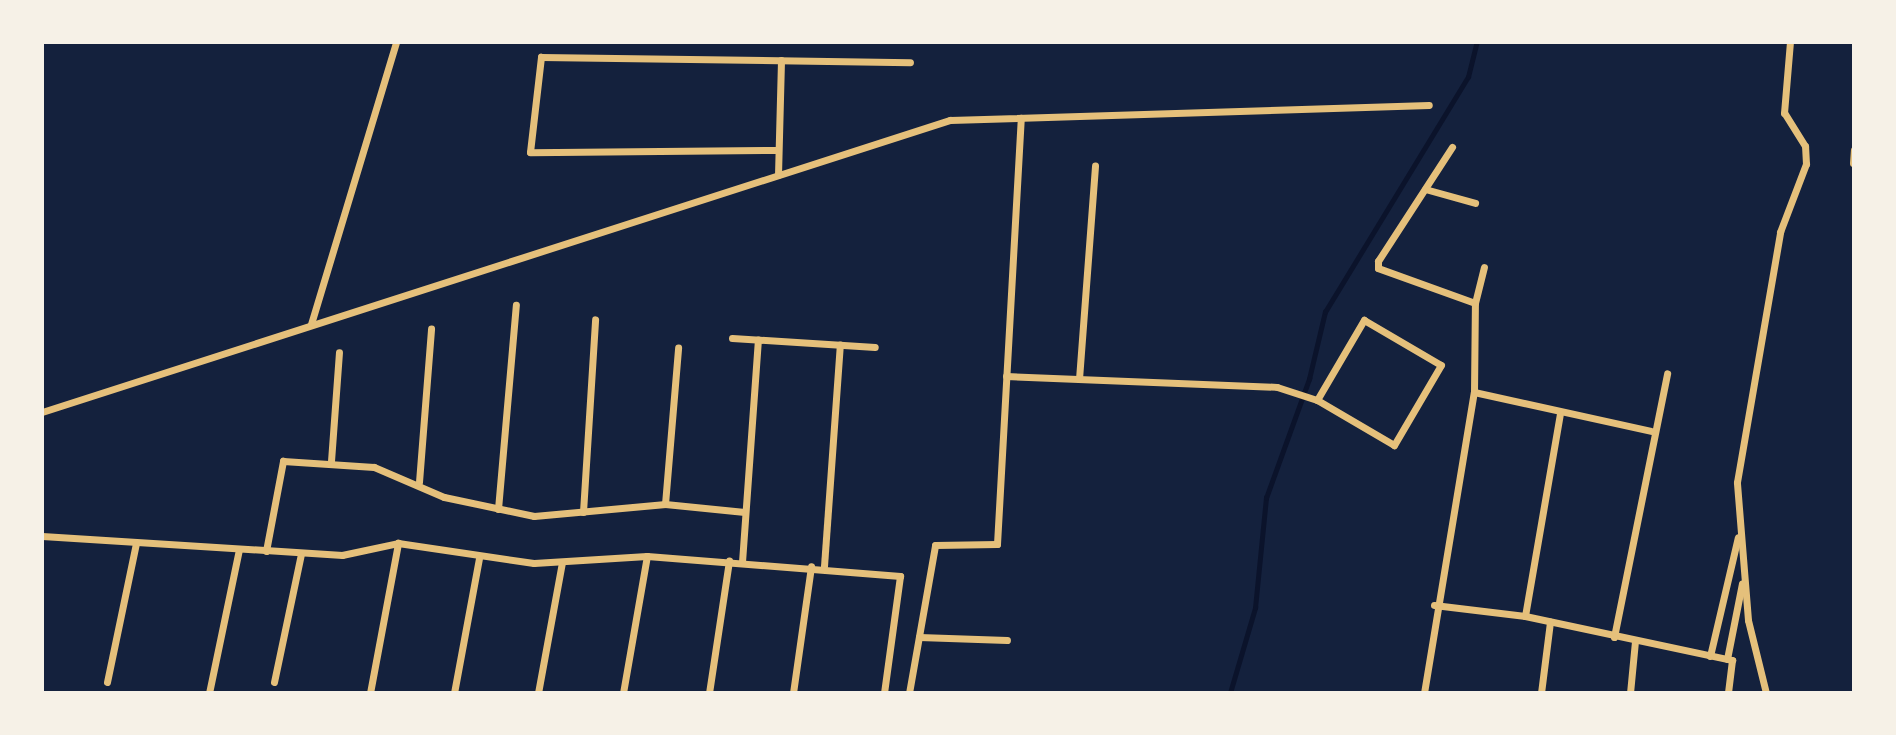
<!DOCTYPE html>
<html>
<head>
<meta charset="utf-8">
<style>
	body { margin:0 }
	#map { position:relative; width:1896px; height:735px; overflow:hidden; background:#14213d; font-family:"DejaVu Sans",sans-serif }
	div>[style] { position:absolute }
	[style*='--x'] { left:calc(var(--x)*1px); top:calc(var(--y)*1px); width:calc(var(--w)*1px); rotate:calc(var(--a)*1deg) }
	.stream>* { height:4.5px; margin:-2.25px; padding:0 2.25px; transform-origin:2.25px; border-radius:2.25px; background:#0b132b }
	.minor>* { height:7px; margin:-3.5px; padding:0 3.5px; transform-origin:3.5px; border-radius:3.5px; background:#e5c07b }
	span { translate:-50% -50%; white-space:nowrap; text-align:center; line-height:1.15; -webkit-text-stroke:5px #f6f1e7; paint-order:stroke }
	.frame { position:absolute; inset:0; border:44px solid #f6f1e7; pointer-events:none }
</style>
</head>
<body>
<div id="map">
	<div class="stream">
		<i style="--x:1230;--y:693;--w:89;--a:-73.6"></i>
		<i style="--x:1255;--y:608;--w:111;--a:-84.3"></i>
		<i style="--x:1266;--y:498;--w:127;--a:-70.1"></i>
		<i style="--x:1309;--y:379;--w:69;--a:-76.6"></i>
		<i style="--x:1325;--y:312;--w:275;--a:-58.7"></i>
		<i style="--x:1468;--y:77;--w:36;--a:-76"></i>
	</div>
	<div class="minor">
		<i style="--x:775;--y:150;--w:245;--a:179.5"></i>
		<i style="--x:530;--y:152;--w:96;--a:-83.4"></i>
		<i style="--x:541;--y:57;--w:369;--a:0.8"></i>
		<i style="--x:1853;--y:163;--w:13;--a:-86"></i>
		<i style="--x:778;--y:175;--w:115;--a:-88.5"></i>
		<i style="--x:1425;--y:189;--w:52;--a:15.6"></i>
		<i style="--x:1475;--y:303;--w:37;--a:-76"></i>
		<i style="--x:1364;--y:320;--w:89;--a:30.3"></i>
		<i style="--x:1441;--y:365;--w:93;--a:120.4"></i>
		<i style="--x:1394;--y:445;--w:89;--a:-149.7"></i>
		<i style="--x:1317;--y:400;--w:93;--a:-59.6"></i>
		<i style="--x:311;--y:324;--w:295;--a:-73.2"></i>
		<i style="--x:732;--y:338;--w:143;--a:3.6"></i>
		<i style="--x:1006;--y:376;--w:271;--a:2.3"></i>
		<i style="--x:1277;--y:387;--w:42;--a:18"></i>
		<i style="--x:1079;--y:379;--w:214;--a:-85.7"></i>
		<i style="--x:1474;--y:392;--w:181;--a:12.4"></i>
		<i style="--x:42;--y:412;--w:954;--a:-17.83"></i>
		<i style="--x:950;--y:120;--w:479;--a:-1.8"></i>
		<i style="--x:331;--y:461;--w:109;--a:-85.8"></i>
		<i style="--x:419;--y:482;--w:154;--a:-85.5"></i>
		<i style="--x:665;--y:504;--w:157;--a:-85.2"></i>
		<i style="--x:498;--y:509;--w:205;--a:-85"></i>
		<i style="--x:583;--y:512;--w:193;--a:-86.4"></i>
		<i style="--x:42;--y:536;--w:301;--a:3.6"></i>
		<i style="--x:342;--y:555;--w:57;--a:-12.1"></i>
		<i style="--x:398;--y:543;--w:137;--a:8.4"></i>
		<i style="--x:534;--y:563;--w:113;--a:-3.5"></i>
		<i style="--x:647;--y:556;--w:254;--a:4.5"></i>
		<i style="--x:900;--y:576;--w:118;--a:97.8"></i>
		<i style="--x:266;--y:551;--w:92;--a:-79.3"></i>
		<i style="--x:283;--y:461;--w:91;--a:3.8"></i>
		<i style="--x:374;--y:467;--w:76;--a:23.2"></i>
		<i style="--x:444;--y:497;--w:92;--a:11.9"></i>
		<i style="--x:534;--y:516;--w:132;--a:-5.2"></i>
		<i style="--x:665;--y:504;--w:80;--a:5.7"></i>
		<i style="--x:742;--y:562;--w:223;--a:-85.9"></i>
		<i style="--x:824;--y:566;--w:222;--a:-85.9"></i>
		<i style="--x:1434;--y:605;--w:92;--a:6.9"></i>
		<i style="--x:1525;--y:616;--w:212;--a:12"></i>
		<i style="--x:1732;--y:660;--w:33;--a:97"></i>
		<i style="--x:1525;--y:616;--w:206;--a:-80.2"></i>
		<i style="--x:919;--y:637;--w:88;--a:2"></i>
		<i style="--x:1614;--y:637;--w:269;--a:-78.6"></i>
		<i style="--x:1710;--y:656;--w:122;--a:-76.8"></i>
		<i style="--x:1727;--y:659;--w:77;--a:-78.8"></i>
		<i style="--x:107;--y:682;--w:142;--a:-78.2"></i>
		<i style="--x:274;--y:682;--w:131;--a:-78.1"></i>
		<i style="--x:209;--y:693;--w:146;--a:-78.2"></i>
		<i style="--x:370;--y:693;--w:153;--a:-79.4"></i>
		<i style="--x:454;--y:693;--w:137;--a:-79.5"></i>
		<i style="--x:538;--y:693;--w:133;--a:-79.6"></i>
		<i style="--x:623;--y:693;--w:139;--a:-80.1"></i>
		<i style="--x:709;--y:693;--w:134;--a:-81.4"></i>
		<i style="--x:793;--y:693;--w:128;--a:-81.9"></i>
		<i style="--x:909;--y:693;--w:150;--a:-80"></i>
		<i style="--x:935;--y:545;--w:62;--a:-0.9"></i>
		<i style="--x:997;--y:544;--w:427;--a:-86.8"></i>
		<i style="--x:1424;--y:693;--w:305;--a:-80.6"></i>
		<i style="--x:1474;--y:392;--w:89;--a:-89.4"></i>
		<i style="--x:1475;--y:303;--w:103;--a:-160.2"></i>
		<i style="--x:1378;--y:268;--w:7;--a:-90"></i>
		<i style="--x:1378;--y:261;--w:136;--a:-57"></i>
		<i style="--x:1541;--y:693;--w:72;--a:-82.8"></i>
		<i style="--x:1630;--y:693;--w:52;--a:-84.5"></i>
		<i style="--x:1766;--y:693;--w:75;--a:-103.9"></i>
		<i style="--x:1748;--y:620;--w:138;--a:-94.6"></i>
		<i style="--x:1737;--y:482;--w:254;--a:-80.2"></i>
		<i style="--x:1780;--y:232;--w:73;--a:-69.1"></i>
		<i style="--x:1806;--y:164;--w:18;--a:-93"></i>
		<i style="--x:1805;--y:146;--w:39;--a:-122"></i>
		<i style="--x:1784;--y:113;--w:71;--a:-85.2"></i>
	</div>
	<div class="frame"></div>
</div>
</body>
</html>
